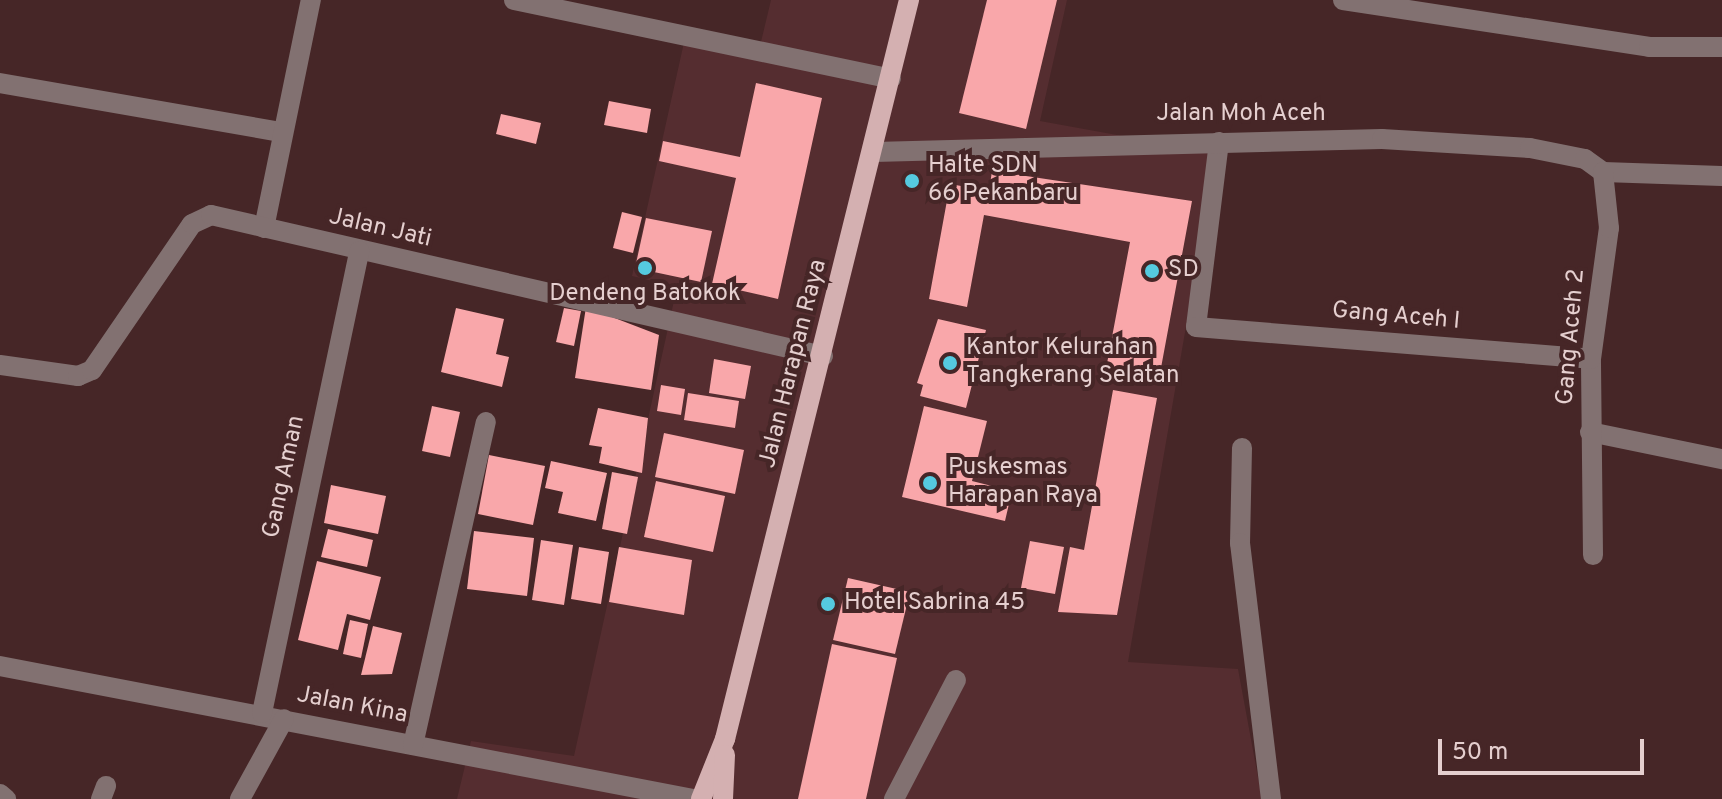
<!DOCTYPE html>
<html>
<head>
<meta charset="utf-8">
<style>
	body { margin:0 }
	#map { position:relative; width:1722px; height:799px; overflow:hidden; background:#462627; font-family:Overpass,sans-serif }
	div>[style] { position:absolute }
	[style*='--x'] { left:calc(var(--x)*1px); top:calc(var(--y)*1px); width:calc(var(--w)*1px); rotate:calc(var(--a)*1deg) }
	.built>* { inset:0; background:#552d30 }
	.building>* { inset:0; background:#f9a7aa }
	.minor>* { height:20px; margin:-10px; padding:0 10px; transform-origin:10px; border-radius:10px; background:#827171 }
	.major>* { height:20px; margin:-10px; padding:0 10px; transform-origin:10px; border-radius:10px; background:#d4b0b1 }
	.dots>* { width:22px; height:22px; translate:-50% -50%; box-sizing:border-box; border:4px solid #462627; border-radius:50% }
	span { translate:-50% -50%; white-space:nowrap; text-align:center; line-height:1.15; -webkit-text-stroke:8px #462627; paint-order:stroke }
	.street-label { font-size:24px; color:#e5cfcf }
	.poi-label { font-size:24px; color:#e5cfcf }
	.left { translate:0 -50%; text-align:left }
	.scale { position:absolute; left:1438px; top:739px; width:206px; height:36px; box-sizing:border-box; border:4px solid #e5cfcf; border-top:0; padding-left:10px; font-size:24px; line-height:28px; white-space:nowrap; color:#e5cfcf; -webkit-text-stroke:6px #462627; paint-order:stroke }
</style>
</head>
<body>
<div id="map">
	<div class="built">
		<i style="clip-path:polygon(771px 0,1067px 0,1040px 121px,1216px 153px,1128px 662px,1238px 669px,1262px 799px,457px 799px,471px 741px,574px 756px,677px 287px,632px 276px,687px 29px,760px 46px)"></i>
	</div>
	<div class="building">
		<i style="clip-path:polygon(987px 0,1057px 0,1026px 129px,959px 113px)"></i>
		<i style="clip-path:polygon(756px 83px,822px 98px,778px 299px,712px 284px,736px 178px,659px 161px,663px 141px,740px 157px)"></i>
		<i style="clip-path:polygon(609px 101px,651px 109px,647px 133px,604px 125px)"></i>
		<i style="clip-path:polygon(501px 114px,541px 123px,536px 144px,496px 134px)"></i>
		<i style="clip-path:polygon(992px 171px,1192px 201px,1158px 384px,1105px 374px,1130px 242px,984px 215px,967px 307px,929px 299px,950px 184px,989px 191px)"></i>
		<i style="clip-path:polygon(622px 212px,642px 217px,633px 253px,613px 248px)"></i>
		<i style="clip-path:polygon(646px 218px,712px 231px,701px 282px,635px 268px)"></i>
		<i style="clip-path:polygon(586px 307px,659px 335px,651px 390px,575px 378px)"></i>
		<i style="clip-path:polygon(456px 308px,504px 319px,496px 354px,509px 357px,502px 387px,441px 372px)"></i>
		<i style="clip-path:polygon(564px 308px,581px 311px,574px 346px,556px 342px)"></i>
		<i style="clip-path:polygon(938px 319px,986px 330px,966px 408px,920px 396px,923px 385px,917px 383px)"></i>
		<i style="clip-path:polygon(714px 359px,751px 366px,745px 399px,709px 393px)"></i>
		<i style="clip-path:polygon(661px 385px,685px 389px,681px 415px,657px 411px)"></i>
		<i style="clip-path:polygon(1113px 390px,1157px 398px,1117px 615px,1058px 612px,1070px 547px,1084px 550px)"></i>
		<i style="clip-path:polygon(688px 393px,739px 401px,735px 428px,684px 420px)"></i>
		<i style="clip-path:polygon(432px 406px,460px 412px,450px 457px,422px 451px)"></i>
		<i style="clip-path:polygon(924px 406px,987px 421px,972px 481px,1012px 491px,1005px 521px,902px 497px)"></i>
		<i style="clip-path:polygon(598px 408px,648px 418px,642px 473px,599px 463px,602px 447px,589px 445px)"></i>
		<i style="clip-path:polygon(664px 433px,744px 450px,735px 494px,655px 477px)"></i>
		<i style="clip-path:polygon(489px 455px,545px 466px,533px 525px,478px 514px)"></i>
		<i style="clip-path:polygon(551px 461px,607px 473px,596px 521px,558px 513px,563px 492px,545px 488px)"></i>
		<i style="clip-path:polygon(612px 472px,638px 477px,627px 534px,602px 529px)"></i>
		<i style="clip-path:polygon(656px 481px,725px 496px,713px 552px,644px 537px)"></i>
		<i style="clip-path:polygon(331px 485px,386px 496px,378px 534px,324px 523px)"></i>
		<i style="clip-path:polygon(328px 529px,373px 540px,367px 567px,321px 557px)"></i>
		<i style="clip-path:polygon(474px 531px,534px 538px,527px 596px,467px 589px)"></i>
		<i style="clip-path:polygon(541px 540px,573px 545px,564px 605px,532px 600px)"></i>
		<i style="clip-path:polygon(1030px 541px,1064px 547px,1055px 594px,1021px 588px)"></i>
		<i style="clip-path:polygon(579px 547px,609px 552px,601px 604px,571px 599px)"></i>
		<i style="clip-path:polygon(619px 547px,692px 560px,684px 615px,609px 602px)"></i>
		<i style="clip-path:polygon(317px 561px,381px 577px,370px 620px,347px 614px,338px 650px,298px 640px)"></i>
		<i style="clip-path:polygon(848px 578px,910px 592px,895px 654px,833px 640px)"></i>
		<i style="clip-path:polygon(350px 620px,368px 624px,361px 658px,343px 654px)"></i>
		<i style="clip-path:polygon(373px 626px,402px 633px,392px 674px,361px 675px)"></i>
		<i style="clip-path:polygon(832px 644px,897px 658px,866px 799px,798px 799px)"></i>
	</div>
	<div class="minor">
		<i style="--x:514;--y:0;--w:385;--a:11.8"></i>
		<i style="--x:1343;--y:0;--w:310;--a:8.7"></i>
		<i style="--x:1649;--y:47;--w:73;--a:0"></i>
		<i style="--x:0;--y:83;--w:284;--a:9.9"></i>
		<i style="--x:1219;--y:142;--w:186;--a:97.1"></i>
		<i style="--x:1196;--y:327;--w:396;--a:4.6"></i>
		<i style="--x:874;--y:152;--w:508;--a:-1.47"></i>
		<i style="--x:1382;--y:139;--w:148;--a:3.5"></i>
		<i style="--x:1530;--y:148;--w:56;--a:11.3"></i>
		<i style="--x:1585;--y:159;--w:22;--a:36"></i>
		<i style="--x:1603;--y:172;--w:119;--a:1.9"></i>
		<i style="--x:264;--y:228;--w:233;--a:-78.4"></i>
		<i style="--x:0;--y:365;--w:79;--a:8"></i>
		<i style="--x:78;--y:376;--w:15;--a:-23"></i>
		<i style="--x:92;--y:370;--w:177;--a:-55.6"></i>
		<i style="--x:192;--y:224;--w:21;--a:-25"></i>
		<i style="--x:211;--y:215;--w:628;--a:12.97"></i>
		<i style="--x:1590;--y:432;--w:135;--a:11.6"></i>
		<i style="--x:1242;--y:448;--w:95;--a:91.2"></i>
		<i style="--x:1240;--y:543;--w:258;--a:83.1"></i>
		<i style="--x:1593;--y:555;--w:196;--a:-90.6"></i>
		<i style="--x:1591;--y:359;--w:132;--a:-82.2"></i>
		<i style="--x:1609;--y:228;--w:56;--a:-96.1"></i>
		<i style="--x:0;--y:666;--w:706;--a:10.86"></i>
		<i style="--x:262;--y:713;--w:472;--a:-78.1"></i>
		<i style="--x:413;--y:745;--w:331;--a:-77.3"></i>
		<i style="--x:0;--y:794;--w:8;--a:40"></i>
		<i style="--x:101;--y:799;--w:14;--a:-69"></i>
		<i style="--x:240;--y:799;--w:91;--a:-61.2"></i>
		<i style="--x:894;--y:799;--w:134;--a:-62.5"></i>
	</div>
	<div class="major">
		<i style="--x:701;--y:799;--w:65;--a:-68.2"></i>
		<i style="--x:725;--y:739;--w:762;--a:-76.02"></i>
		<i style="--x:723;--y:799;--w:44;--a:-87.4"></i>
	</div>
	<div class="dots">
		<i style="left:912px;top:181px;background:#55cadf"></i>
		<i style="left:645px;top:268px;background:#55cadf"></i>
		<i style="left:1152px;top:271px;background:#55cadf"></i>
		<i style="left:950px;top:363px;background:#55cadf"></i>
		<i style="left:930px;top:483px;background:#55cadf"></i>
		<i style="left:828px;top:604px;background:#55cadf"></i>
	</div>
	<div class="street-label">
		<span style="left:1241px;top:115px">Jalan Moh Aceh</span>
		<span style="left:380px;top:229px;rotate:13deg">Jalan Jati</span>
		<span style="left:1396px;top:317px;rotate:5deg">Gang Aceh I</span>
		<span style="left:1572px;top:337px;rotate:-85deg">Gang Aceh 2</span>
		<span style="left:794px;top:364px;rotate:-76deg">Jalan Harapan Raya</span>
		<span style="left:285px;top:477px;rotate:-78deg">Gang Aman</span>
		<span style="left:352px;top:706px;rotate:11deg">Jalan Kina</span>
	</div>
	<div class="poi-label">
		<span class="left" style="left:928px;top:181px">Halte SDN<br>66 Pekanbaru</span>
		<span class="left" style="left:1168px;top:271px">SD</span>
		<span style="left:645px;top:295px">Dendeng Batokok</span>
		<span class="left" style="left:966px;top:363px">Kantor Kelurahan<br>Tangkerang Selatan</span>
		<span class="left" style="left:948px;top:483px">Puskesmas<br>Harapan Raya</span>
		<span class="left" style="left:844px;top:604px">Hotel Sabrina 45</span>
	</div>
	<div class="scale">50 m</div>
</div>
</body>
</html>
